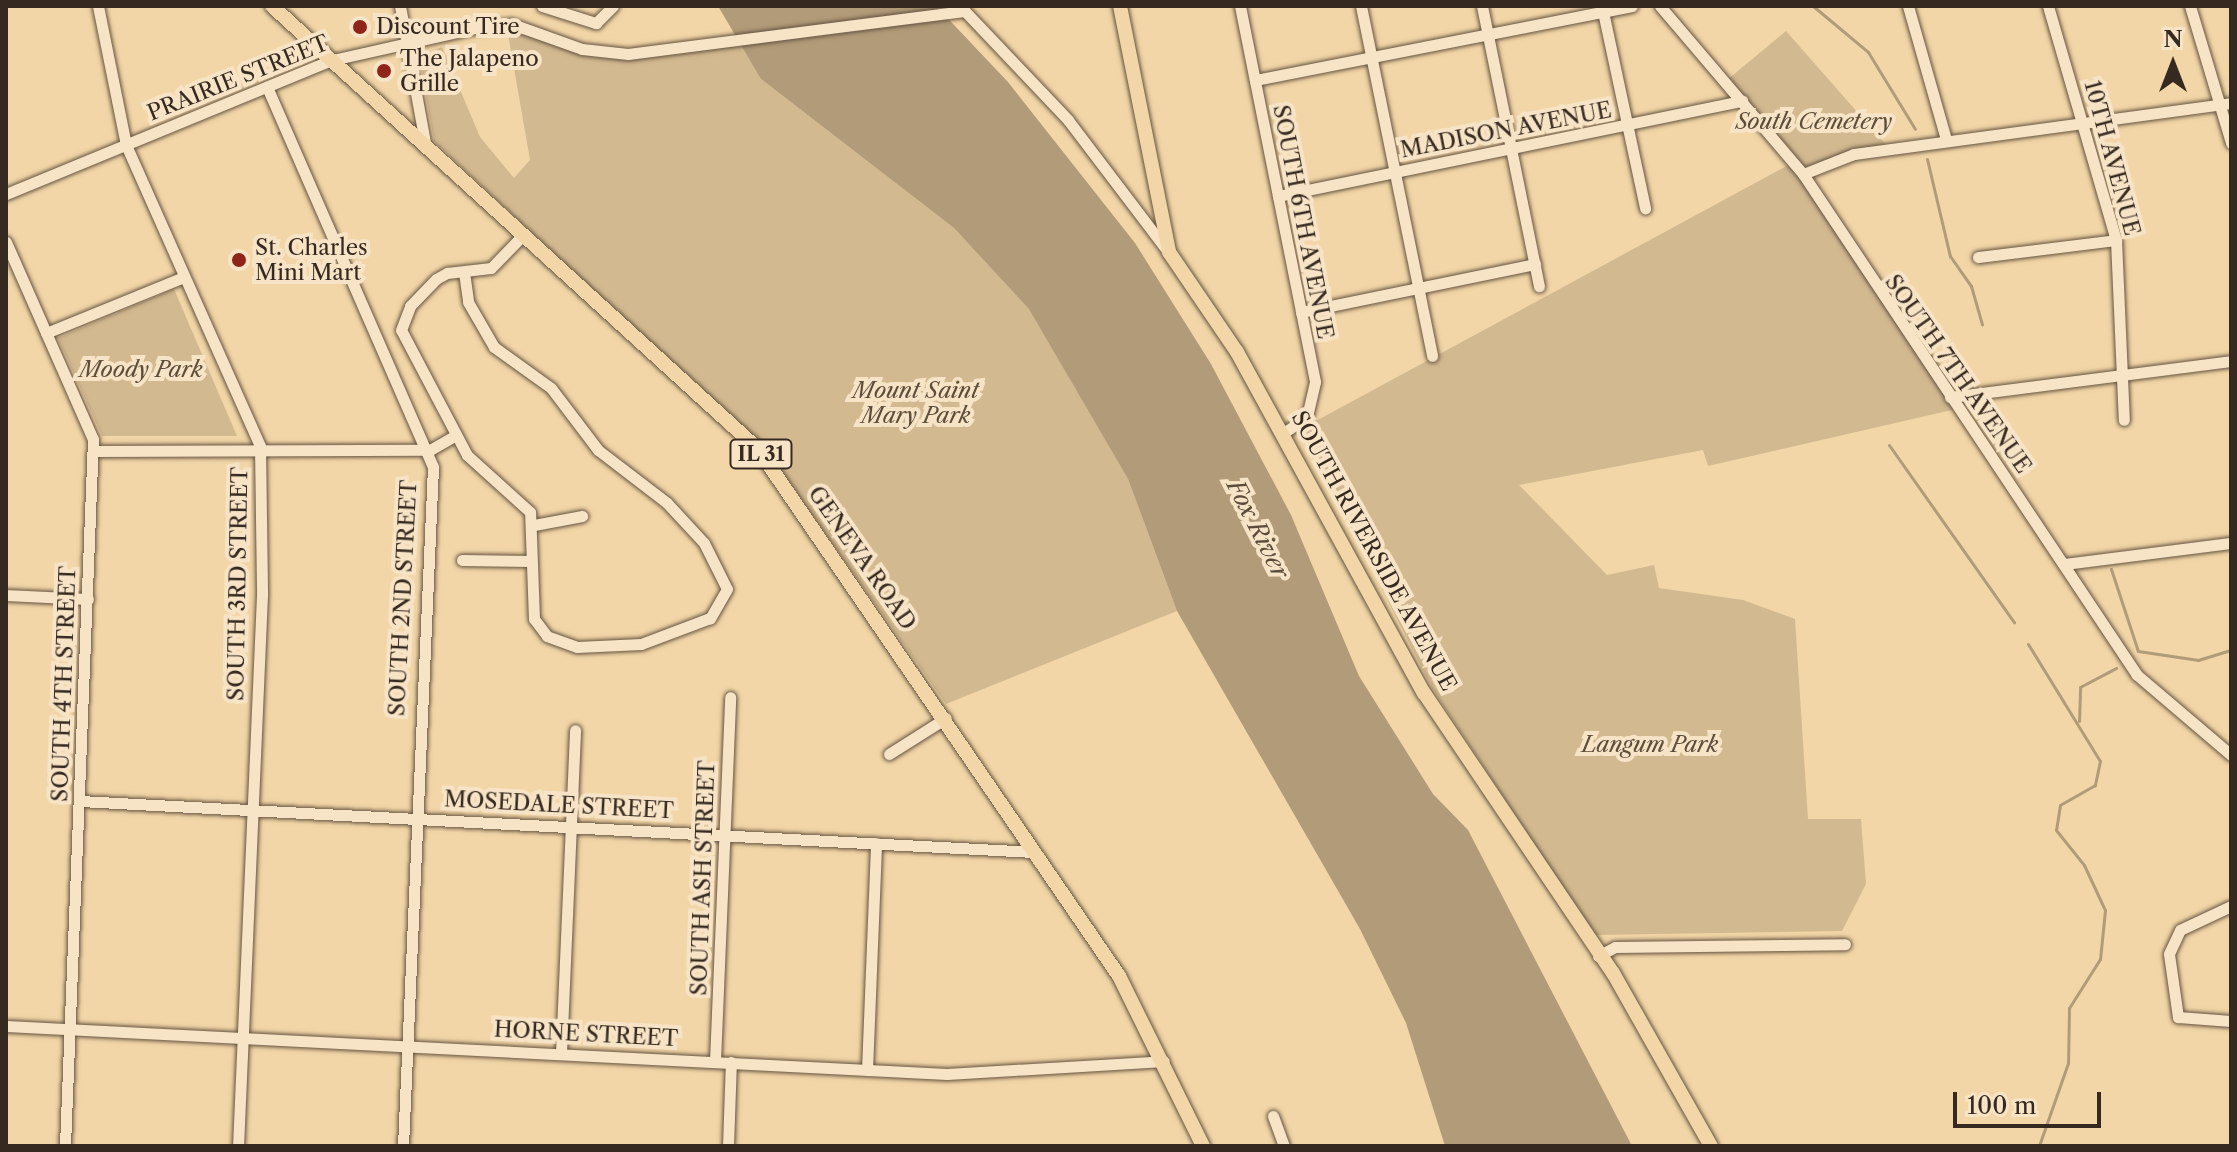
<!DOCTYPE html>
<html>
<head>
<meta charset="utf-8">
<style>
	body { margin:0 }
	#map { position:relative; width:2237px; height:1152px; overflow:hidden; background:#f2d6a7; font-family:"Libre Caslon Text",serif }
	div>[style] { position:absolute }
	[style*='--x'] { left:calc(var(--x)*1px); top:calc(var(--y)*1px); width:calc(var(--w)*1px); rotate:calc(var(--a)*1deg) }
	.green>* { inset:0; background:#d2b990 }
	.water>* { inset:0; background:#b29b79 }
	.stream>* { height:3px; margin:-1.5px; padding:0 1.5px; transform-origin:1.5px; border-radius:1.5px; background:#b29b79 }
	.roads { filter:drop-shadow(0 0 2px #655441) drop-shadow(0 0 2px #655441) }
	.minor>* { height:11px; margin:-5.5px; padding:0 5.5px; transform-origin:5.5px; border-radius:5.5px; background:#f7e4c6 }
	.major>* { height:14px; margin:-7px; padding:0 7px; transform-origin:7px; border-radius:7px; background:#f2d6a7 }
	.dots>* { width:22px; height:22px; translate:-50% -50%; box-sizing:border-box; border:4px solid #f7e4c6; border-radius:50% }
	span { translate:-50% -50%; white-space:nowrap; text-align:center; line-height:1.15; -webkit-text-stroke:8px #f7e4c6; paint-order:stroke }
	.shield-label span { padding:2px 6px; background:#f7e4c6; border:2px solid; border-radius:6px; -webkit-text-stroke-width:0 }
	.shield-label { font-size:20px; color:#36291f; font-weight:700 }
	.poi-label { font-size:22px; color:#36291f }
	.left { translate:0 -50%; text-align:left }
	.street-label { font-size:22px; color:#36291f }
	.park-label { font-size:22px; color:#5d4d3b; font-style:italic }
	.water-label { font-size:24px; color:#5b4b3a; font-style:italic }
	.frame { position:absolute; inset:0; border:8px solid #36291f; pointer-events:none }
	.north { position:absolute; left:2133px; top:24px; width:80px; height:80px; -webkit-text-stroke:6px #f7e4c6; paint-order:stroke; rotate:0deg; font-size:22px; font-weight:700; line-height:32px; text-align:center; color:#36291f }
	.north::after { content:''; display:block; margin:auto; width:28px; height:36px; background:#36291f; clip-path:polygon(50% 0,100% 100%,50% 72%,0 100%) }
	.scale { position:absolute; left:1953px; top:1092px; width:148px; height:36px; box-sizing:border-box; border:4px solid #36291f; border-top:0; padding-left:10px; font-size:24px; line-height:28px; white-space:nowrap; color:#36291f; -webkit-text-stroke:6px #f7e4c6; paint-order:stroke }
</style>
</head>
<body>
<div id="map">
	<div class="green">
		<i style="clip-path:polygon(507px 28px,603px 58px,744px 43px,761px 79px,954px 228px,1029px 308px,1128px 479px,1177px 611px,946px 704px,770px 455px,434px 141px,419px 56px,442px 47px,480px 137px,514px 178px,530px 160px)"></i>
		<i style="clip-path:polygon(1786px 31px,1888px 147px,1803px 170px,1727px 80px)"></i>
		<i style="clip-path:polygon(1794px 162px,1956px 409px,1708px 466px,1703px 450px,1519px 485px,1607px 575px,1654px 565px,1659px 588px,1743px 600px,1795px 619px,1808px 819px,1861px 819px,1866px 884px,1842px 931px,1594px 935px,1432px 688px,1301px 429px)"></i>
		<i style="clip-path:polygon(174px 289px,237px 436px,102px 436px,58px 338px)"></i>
	</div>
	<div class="water">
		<i style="clip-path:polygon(718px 6px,936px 6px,1008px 82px,1135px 243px,1211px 364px,1291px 515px,1359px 676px,1433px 794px,1468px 830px,1632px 1146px,1445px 1146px,1406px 1023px,1360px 929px,1177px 611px,1128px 479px,1029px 309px,954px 228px,761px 79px)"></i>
	</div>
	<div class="stream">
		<i style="--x:1813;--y:6;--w:72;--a:39.9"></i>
		<i style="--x:1868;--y:52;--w:90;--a:58.6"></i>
		<i style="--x:1927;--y:159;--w:100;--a:76.7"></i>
		<i style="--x:1950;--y:256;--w:37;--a:55"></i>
		<i style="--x:1971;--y:286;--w:40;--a:74"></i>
		<i style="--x:1889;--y:445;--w:217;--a:54.8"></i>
		<i style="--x:2111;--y:569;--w:86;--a:71.8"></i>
		<i style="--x:2138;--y:651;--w:61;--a:8.5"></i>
		<i style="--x:2198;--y:660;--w:34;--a:-17"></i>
		<i style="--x:2028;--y:644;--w:137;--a:58.4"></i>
		<i style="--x:2100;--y:761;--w:25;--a:102"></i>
		<i style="--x:2095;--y:785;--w:40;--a:150.3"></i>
		<i style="--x:2060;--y:805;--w:25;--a:99"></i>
		<i style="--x:2056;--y:830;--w:45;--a:51.3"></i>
		<i style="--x:2084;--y:865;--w:50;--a:65"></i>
		<i style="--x:2105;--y:910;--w:49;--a:95.8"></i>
		<i style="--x:2100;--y:959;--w:58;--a:122.3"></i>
		<i style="--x:2069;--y:1008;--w:55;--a:91"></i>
		<i style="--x:2068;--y:1063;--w:88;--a:109.3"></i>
		<i style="--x:2079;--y:721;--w:34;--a:-88"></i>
		<i style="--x:2080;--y:687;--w:41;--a:-27.8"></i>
	</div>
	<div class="roads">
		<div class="minor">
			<i style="--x:98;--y:6;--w:142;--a:78.6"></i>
			<i style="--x:126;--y:145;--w:329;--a:66"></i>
			<i style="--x:260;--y:446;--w:149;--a:89.2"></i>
			<i style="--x:262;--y:595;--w:552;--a:92.49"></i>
			<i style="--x:400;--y:6;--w:144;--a:79.6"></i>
			<i style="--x:542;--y:6;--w:57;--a:17.5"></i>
			<i style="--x:596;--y:23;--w:24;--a:-45"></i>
			<i style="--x:960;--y:6;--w:157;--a:46.5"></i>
			<i style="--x:1068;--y:120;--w:162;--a:52.8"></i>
			<i style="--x:1240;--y:6;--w:383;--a:78.7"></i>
			<i style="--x:1315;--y:382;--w:36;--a:103"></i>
			<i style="--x:1307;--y:417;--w:29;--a:146"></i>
			<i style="--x:1361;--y:6;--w:357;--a:78.5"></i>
			<i style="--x:1482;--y:6;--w:286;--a:78.5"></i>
			<i style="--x:1660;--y:6;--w:221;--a:49.6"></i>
			<i style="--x:1803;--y:174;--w:602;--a:56.31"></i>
			<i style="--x:2137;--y:675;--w:123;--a:40.4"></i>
			<i style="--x:1908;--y:6;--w:138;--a:74.1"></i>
			<i style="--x:2048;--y:6;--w:244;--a:73.8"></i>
			<i style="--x:2116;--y:240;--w:180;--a:87.5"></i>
			<i style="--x:2190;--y:6;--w:143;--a:73.3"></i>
			<i style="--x:1602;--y:7;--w:206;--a:77.9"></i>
			<i style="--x:1255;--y:80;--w:384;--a:-11.1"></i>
			<i style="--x:267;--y:87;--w:415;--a:66.4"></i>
			<i style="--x:433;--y:467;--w:680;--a:92.53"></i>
			<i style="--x:1803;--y:174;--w:55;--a:-21.4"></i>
			<i style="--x:1854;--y:154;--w:380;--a:-7.7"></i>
			<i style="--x:6;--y:194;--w:348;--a:-22.4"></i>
			<i style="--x:328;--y:61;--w:150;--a:-12.7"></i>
			<i style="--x:474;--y:28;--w:38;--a:-6"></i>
			<i style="--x:512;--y:24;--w:74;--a:19.7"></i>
			<i style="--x:582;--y:49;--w:46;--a:6.2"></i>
			<i style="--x:628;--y:54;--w:339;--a:-7.3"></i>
			<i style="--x:1278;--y:196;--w:474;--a:-11.6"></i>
			<i style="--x:6;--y:242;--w:215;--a:66.2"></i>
			<i style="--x:93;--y:439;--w:708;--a:92.27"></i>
			<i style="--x:1978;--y:257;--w:139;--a:-7"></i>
			<i style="--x:464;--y:272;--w:30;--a:82"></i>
			<i style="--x:468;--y:302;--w:52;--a:60"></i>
			<i style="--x:494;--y:347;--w:70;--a:35.7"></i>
			<i style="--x:551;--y:388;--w:78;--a:52.8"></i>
			<i style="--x:598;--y:450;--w:87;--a:37.5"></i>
			<i style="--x:667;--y:503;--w:54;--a:47.2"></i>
			<i style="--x:704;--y:543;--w:51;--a:63.4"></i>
			<i style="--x:727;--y:589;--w:34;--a:120"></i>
			<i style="--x:710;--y:618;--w:74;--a:159.4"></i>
			<i style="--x:641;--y:644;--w:64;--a:177.3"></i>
			<i style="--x:577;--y:647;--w:32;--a:-160"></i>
			<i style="--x:547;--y:636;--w:21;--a:-127"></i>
			<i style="--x:534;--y:619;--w:107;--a:-92.1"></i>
			<i style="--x:530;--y:512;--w:85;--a:-137.9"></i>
			<i style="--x:467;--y:455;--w:141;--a:-117.8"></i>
			<i style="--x:401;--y:330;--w:26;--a:-69"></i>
			<i style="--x:410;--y:306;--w:37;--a:-46"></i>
			<i style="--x:436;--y:279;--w:13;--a:-29"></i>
			<i style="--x:447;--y:273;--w:44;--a:-6.5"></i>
			<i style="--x:491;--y:268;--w:43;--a:-45.9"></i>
			<i style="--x:1301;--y:312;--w:239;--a:-11.6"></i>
			<i style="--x:46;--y:333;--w:149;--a:-22.1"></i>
			<i style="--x:1950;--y:397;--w:283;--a:-7.3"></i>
			<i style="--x:93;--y:451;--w:337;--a:-0.2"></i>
			<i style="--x:430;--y:450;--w:30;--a:-30"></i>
			<i style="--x:534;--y:525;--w:49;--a:-10.6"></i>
			<i style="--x:462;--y:560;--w:68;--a:0.8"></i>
			<i style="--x:2064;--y:564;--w:168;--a:-7.2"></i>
			<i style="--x:6;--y:595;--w:82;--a:2.8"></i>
			<i style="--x:889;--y:754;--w:67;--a:-32.3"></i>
			<i style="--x:80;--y:801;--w:956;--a:3.06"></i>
			<i style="--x:2231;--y:906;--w:56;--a:154.8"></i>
			<i style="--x:2180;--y:930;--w:26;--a:115"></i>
			<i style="--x:2169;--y:954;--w:64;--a:81.9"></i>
			<i style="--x:2178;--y:1017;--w:53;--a:4.3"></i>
			<i style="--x:1598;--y:956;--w:19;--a:-28"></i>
			<i style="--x:1615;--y:947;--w:230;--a:-0.7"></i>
			<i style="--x:6;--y:1026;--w:942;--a:2.92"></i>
			<i style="--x:947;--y:1074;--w:217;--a:-3.4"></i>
			<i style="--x:561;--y:1053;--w:323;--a:-87.5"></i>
			<i style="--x:715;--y:1061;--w:364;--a:-87.6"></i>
			<i style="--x:867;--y:1070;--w:227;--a:-87.7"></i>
			<i style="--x:1273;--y:1116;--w:32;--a:70"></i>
			<i style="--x:728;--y:1146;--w:84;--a:-88"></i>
		</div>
		<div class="major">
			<i style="--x:272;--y:6;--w:658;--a:42.35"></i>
			<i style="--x:758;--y:449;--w:639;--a:55.59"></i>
			<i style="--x:1119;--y:976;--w:190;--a:63.7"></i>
			<i style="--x:1120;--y:6;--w:251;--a:78.7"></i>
			<i style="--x:1169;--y:252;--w:121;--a:55.8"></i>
			<i style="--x:1237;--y:352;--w:389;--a:61.3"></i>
			<i style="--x:1424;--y:693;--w:338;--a:56"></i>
			<i style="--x:1613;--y:973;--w:199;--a:60.5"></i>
		</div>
	</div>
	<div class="dots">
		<i style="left:360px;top:27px;background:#8f2418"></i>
		<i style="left:384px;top:71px;background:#8f2418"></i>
		<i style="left:239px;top:260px;background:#8f2418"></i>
	</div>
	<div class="shield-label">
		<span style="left:761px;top:454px">IL 31</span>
	</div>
	<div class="poi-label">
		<span class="left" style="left:376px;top:27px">Discount Tire</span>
		<span class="left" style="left:400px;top:71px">The Jalapeno<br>Grille</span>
		<span class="left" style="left:255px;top:260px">St. Charles<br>Mini Mart</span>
	</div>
	<div class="street-label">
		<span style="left:238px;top:78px;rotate:-22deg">PRAIRIE STREET</span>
		<span style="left:1506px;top:130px;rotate:-11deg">MADISON AVENUE</span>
		<span style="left:2112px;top:158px;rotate:75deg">10TH AVENUE</span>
		<span style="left:1303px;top:222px;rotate:79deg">SOUTH 6TH AVENUE</span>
		<span style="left:1958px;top:374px;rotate:55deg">SOUTH 7TH AVENUE</span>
		<span style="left:1374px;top:551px;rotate:61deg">SOUTH RIVERSIDE AVENUE</span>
		<span style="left:862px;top:558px;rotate:55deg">GENEVA ROAD</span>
		<span style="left:238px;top:584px;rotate:-89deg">SOUTH 3RD STREET</span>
		<span style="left:403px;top:598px;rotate:-87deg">SOUTH 2ND STREET</span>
		<span style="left:64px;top:684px;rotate:-88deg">SOUTH 4TH STREET</span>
		<span style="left:559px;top:805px;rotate:3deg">MOSEDALE STREET</span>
		<span style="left:703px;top:878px;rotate:-88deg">SOUTH ASH STREET</span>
		<span style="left:586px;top:1034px;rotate:3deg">HORNE STREET</span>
	</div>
	<div class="park-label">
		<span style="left:1814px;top:122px">South Cemetery</span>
		<span style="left:141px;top:370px">Moody Park</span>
		<span style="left:916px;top:403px">Mount Saint<br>Mary Park</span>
		<span style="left:1650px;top:745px">Langum Park</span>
	</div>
	<div class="water-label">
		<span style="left:1258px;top:529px;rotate:63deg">Fox River</span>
	</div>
	<div class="frame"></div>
	<div class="north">N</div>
	<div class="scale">100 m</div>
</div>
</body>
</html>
